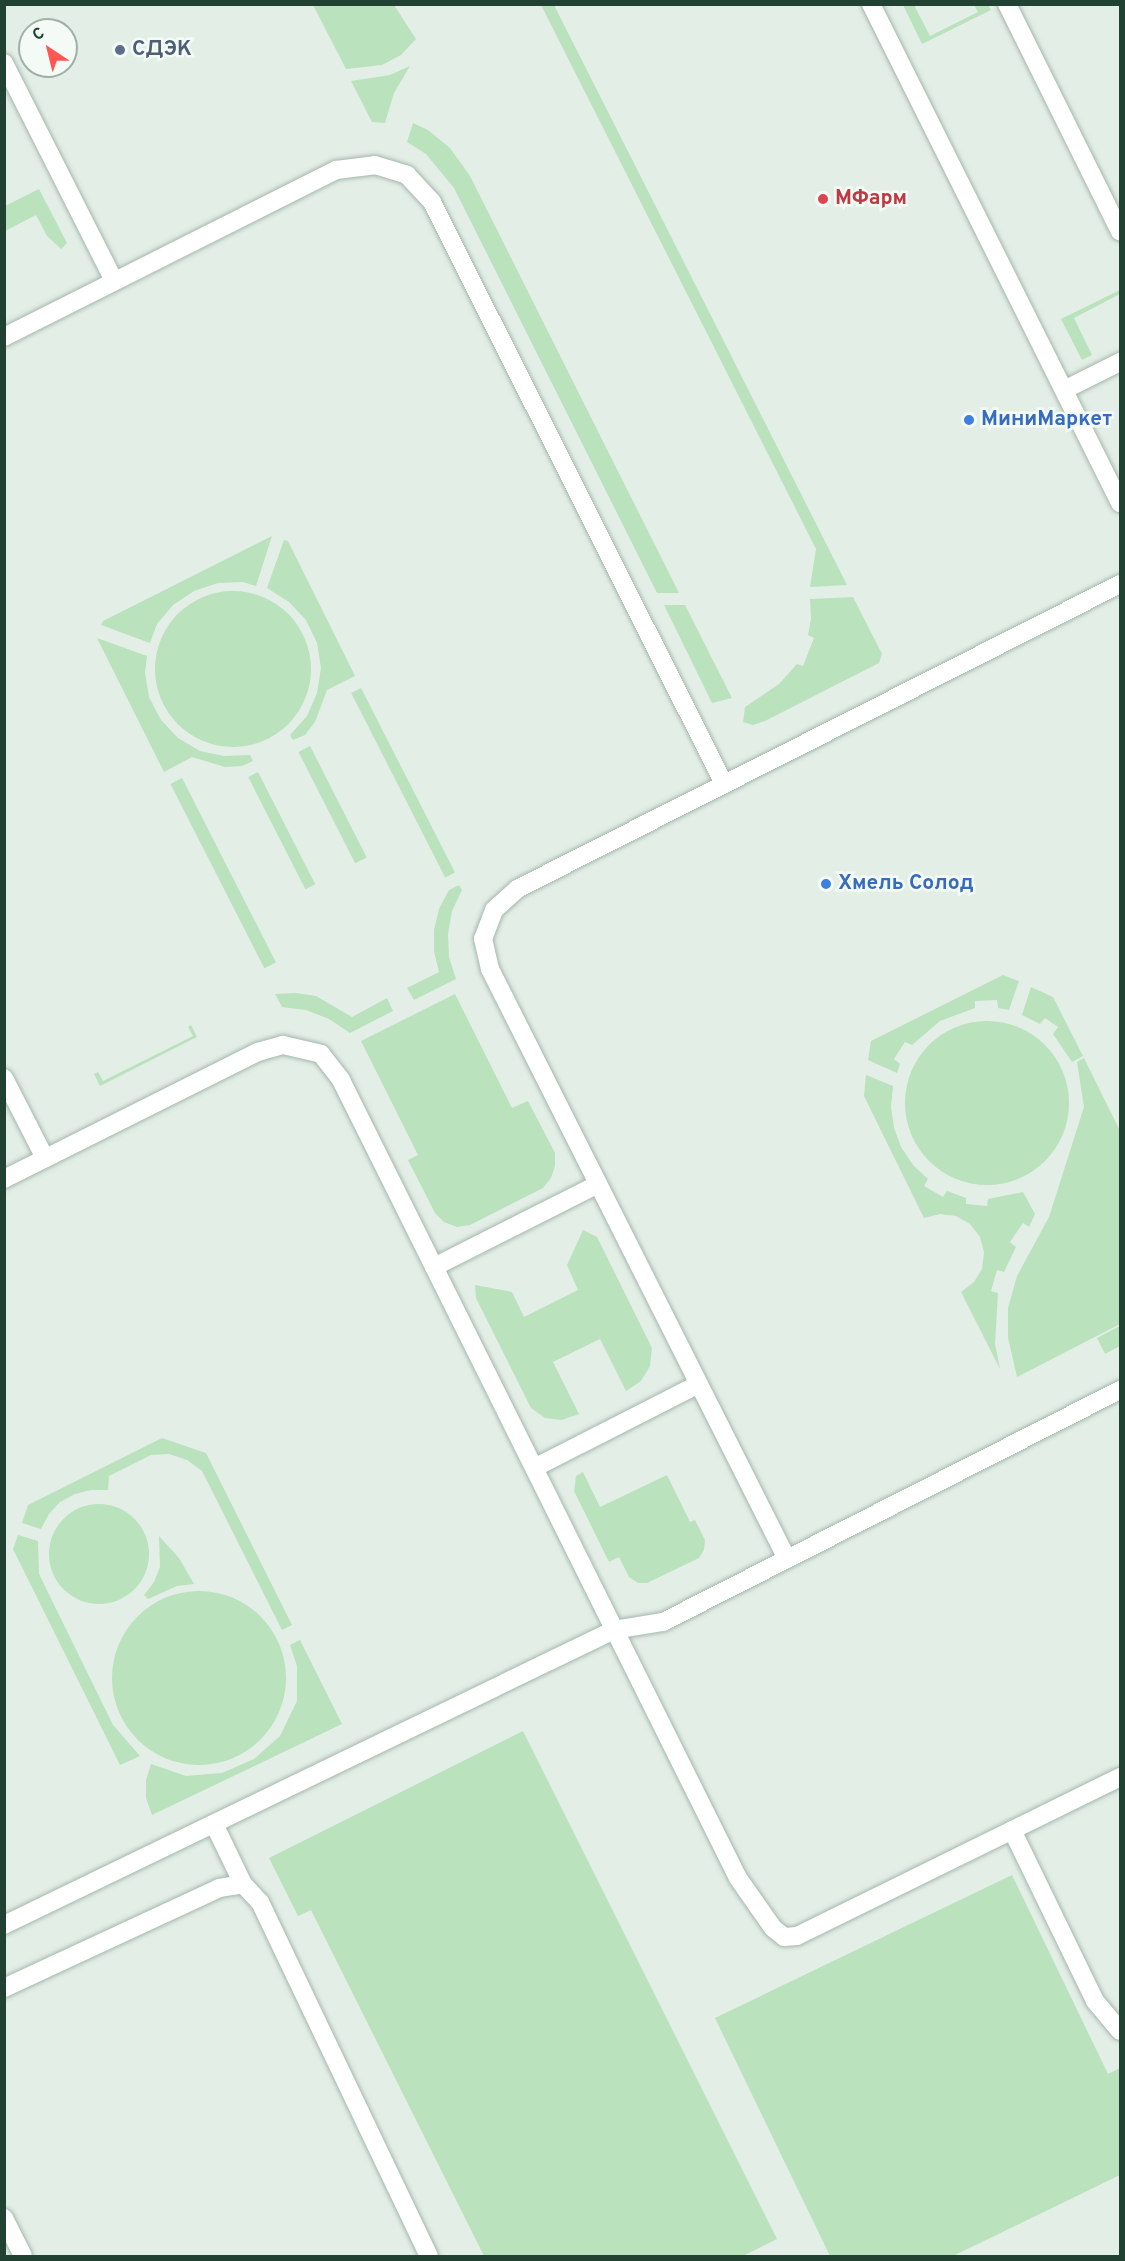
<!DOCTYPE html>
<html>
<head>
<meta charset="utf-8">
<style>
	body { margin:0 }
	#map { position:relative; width:1125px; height:2261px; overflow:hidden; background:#e3eee7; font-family:Overpass,sans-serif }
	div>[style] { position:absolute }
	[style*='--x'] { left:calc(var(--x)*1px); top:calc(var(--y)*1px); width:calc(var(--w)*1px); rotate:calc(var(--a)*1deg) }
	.green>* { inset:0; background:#bae2bd; transform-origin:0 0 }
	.round { border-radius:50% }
	.roads { filter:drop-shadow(0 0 2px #a5b7ad) drop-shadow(0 0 2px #a5b7ad) }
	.service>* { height:18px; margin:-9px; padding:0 9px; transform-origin:9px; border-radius:9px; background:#fff }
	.dots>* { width:16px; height:16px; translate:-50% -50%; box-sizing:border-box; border:3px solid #f4faf6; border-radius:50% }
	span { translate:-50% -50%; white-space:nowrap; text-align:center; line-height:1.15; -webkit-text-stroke:5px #f4faf6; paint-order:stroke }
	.service-label { font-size:21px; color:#4e5e75; font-weight:700 }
	.left { translate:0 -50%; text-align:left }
	.health-label { font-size:21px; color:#be3a42; font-weight:700 }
	.shop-label { font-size:21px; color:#366cbe; font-weight:700 }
	.frame { position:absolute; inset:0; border:6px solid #214232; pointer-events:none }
	.north { position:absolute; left:18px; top:18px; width:60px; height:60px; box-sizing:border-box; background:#f4faf6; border:2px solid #a0b0a8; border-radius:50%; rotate:325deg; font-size:16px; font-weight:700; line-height:24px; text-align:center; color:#214232 }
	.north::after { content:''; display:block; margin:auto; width:21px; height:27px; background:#ff5751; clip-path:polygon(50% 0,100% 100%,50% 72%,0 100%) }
</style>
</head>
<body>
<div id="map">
	<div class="green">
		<div style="clip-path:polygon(313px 5px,394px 5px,416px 39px,401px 55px,382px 65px,346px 69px)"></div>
		<div style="clip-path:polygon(541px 5px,554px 5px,847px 585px,810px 587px,816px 549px)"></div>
		<div style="clip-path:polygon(903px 5px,914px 5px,930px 36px,978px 12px,974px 5px,988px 5px,991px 10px,922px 44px)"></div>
		<div style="clip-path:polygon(410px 66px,394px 93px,385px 123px,372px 122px,351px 81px,390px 75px)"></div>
		<div style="clip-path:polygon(413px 123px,428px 130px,450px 148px,470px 176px,679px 593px,657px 593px,454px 188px,426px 154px,407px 142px)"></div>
		<div style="clip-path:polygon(39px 189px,67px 243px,61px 249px,47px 236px,36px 215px,5px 231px,5px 206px)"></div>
		<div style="clip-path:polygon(1120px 290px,1120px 294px,1074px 318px,1092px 355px,1082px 360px,1061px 319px)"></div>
		<div style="clip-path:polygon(272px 536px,256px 586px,243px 582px,218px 583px,194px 591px,173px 605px,157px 624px,150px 643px,101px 625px,103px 621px)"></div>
		<div style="clip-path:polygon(284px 540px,288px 541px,355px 676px,327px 690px,315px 722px,305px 735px,293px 740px,290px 735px,307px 716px,317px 693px,321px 668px,317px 643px,306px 620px,289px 602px,267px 588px)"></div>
		<div class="round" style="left:155px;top:591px;width:156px;height:156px"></div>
		<div style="clip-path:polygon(853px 597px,882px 654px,879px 663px,765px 721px,753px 725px,743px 722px,745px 707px,779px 684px,797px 664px,803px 666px,814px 638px,808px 635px,811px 619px,810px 599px)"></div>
		<div style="clip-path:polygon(664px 605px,685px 605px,732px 698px,712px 703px)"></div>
		<div style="clip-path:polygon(97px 638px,147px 656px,145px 673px,149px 697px,161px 720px,178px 738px,200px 751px,224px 756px,250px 755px,253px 761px,242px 766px,225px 767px,192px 757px,164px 772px)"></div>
		<div style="left:361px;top:688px;width:207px;height:11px;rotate:63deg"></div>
		<div style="left:310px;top:746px;width:125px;height:13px;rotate:63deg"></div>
		<div style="left:258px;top:772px;width:126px;height:11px;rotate:63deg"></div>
		<div style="left:182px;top:778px;width:207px;height:13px;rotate:63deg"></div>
		<div style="clip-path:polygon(459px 885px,462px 890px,452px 911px,448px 934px,449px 957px,456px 979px,414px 1000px,407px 988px,439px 972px,434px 951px,434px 930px,439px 909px,449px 890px)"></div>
		<div style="clip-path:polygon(1003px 975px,1019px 981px,1009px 1010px,998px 1008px,997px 1000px,975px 1001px,975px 1008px,940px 1021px,912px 1045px,905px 1042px,894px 1059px,900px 1064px,897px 1073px,868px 1060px,871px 1041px)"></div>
		<div style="clip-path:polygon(1031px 987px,1053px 997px,1083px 1056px,1072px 1062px,1053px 1034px,1058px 1027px,1045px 1018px,1040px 1024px,1022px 1015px)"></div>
		<div style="clip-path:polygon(296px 993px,316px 996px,352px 1017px,387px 998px,393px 1011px,350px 1033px,329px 1019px,306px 1010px,282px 1007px,275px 994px)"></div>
		<div style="clip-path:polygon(455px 994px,512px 1108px,528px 1101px,555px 1153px,555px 1166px,551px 1178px,543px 1188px,470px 1225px,457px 1227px,444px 1222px,435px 1213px,408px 1160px,418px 1155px,361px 1041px)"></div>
		<div class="round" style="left:905px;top:1021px;width:164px;height:164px"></div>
		<div style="clip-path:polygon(191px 1025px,197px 1037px,100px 1086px,94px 1074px,98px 1072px,103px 1081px,193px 1036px,188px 1027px)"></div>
		<div style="clip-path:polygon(1084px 1058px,1120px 1131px,1120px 1324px,1017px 1377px,1008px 1338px,1008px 1308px,1017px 1276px,1049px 1217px,1084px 1107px,1077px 1062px)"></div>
		<div style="clip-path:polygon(866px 1075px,893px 1086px,891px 1107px,894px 1128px,901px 1147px,913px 1165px,928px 1179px,924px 1186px,943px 1197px,947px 1191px,966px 1198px,966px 1204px,987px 1206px,988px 1199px,1023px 1192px,1035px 1214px,1029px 1227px,1023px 1223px,1010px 1242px,1016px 1247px,1004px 1272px,997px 1270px,991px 1291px,998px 1293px,995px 1344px,1000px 1369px,961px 1292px,974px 1282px,982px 1269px,984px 1252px,980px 1237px,970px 1224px,956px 1216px,940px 1214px,924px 1218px,864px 1096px)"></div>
		<div style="clip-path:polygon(583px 1230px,597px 1237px,652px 1348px,650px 1366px,641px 1381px,626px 1391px,600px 1339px,553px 1362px,579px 1414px,562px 1420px,545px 1418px,531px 1408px,476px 1298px,475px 1285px,512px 1292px,524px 1317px,578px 1290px,567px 1265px)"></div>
		<div style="clip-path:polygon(1120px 1326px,1120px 1346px,1105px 1354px,1097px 1338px)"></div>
		<div style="clip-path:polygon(162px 1438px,206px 1453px,292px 1625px,282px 1630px,202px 1471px,187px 1460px,169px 1454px,151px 1455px,109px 1476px,108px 1490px,91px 1490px,75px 1494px,60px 1502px,49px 1514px,41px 1529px,22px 1523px,28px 1505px)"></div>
		<div style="clip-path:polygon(583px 1472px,600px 1507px,667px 1475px,690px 1522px,695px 1520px,705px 1540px,704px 1550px,699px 1558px,647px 1583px,638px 1583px,629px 1577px,619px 1557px,609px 1562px,574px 1491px,576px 1476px)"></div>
		<div class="round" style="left:49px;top:1504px;width:100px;height:100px"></div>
		<div style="clip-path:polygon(18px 1535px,38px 1541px,39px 1574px,113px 1725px,140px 1756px,120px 1765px,13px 1549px)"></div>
		<div style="clip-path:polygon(159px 1536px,179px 1558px,194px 1584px,177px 1586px,148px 1599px,144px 1595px,154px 1582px,160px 1567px)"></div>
		<div class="round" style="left:112px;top:1591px;width:174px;height:174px"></div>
		<div style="clip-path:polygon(300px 1640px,342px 1724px,152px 1815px,146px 1798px,146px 1780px,151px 1764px,186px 1776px,222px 1773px,254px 1759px,280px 1736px,297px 1701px,297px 1666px,290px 1645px)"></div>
		<div style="clip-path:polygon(523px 1731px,777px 2239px,743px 2256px,484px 2256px,311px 1910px,298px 1916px,269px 1858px)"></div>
		<div style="clip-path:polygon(1012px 1875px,1108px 2074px,1120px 2068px,1120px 2175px,953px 2256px,830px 2256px,715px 2018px)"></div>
	</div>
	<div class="roads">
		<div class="service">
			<div style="--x:871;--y:4;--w:558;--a:63.48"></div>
			<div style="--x:1007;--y:4;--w:254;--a:63.6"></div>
			<div style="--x:4;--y:63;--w:244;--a:63.2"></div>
			<div style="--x:4;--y:337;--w:372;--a:-26.7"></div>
			<div style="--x:336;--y:170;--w:39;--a:-7"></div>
			<div style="--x:375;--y:165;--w:34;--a:17"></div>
			<div style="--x:407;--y:175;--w:37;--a:47"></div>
			<div style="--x:432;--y:202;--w:651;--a:63.36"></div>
			<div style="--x:1064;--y:390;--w:63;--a:-26.6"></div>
			<div style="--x:4;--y:1078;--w:90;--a:62.9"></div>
			<div style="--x:4;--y:1179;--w:284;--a:-26.6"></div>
			<div style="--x:258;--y:1052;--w:26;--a:-16"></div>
			<div style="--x:283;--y:1045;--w:39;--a:13"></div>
			<div style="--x:321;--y:1054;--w:33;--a:52"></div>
			<div style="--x:341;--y:1080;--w:891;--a:63.55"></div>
			<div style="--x:738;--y:1878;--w:61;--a:55"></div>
			<div style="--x:773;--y:1928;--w:14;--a:39"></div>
			<div style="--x:784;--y:1937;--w:13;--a:-4"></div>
			<div style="--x:797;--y:1936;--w:360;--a:-26.2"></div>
			<div style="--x:434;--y:1267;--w:184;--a:-26.8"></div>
			<div style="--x:534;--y:1468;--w:185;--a:-27"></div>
			<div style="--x:787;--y:1559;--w:661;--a:-116.72"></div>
			<div style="--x:490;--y:969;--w:31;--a:-103"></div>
			<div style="--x:483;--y:939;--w:31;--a:-69"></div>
			<div style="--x:494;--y:910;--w:31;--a:-42"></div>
			<div style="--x:517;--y:889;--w:676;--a:-26.83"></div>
			<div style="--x:214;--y:1824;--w:67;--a:64.2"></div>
			<div style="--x:1012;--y:1830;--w:190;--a:64.1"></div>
			<div style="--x:1095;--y:2001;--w:39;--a:50"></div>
			<div style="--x:4;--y:1925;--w:678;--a:-25.81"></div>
			<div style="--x:614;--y:1630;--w:50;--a:-9.3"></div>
			<div style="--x:663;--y:1622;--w:513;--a:-26.92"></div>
			<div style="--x:4;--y:1988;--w:237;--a:-24.9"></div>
			<div style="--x:219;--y:1888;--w:24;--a:-9"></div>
			<div style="--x:243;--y:1884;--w:25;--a:47"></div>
			<div style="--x:260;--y:1902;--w:392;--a:64.5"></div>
			<div style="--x:4;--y:2218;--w:42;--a:63.4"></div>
		</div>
	</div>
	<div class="dots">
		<div style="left:120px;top:50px;background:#5c6f8a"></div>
		<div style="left:823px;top:199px;background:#e0444e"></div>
		<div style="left:969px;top:420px;background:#3f7fe0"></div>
		<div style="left:826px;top:884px;background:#3f7fe0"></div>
	</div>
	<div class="service-label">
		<span class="left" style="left:132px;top:50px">СДЭК</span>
	</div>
	<div class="health-label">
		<span class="left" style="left:835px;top:199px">МФарм</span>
	</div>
	<div class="shop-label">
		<span class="left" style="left:981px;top:420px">МиниМаркет</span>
		<span class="left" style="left:838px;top:884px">Хмель Солод</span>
	</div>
	<div class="frame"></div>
	<div class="north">С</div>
</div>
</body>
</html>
